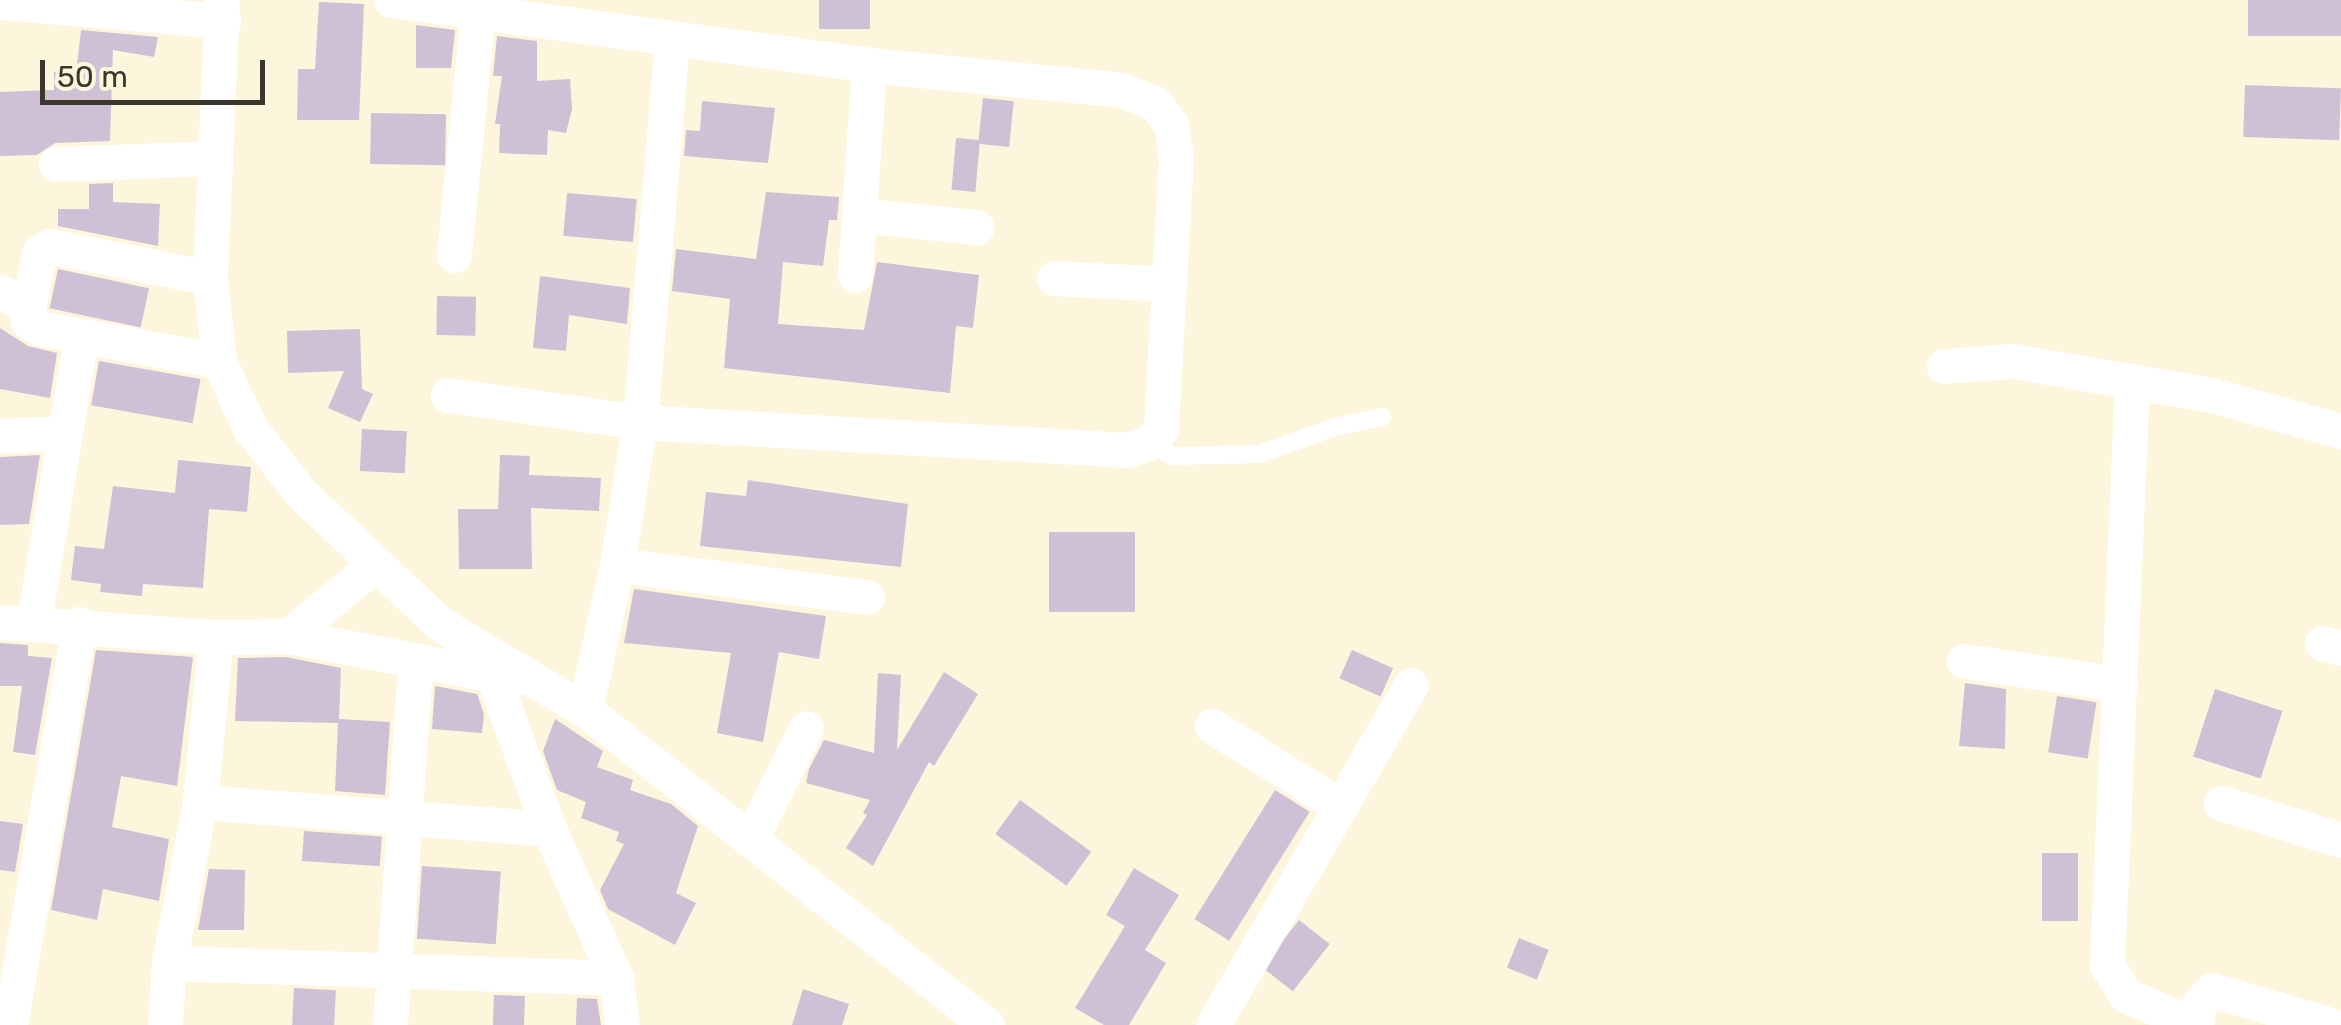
<!DOCTYPE html>
<html>
<head>
<meta charset="utf-8">
<style>
	body { margin:0 }
	#map { position:relative; width:2341px; height:1025px; overflow:hidden; background:#fdf6dc; font-family:Rubik,sans-serif }
	div>[style] { position:absolute }
	[style*='--x'] { left:calc(var(--x)*1px); top:calc(var(--y)*1px); width:calc(var(--w)*1px); rotate:calc(var(--a)*1deg) }
	.building>* { inset:0; background:#cfc0d6; transform-origin:0 0 }
	.service>* { height:18px; margin:-9px; padding:0 9px; transform-origin:9px; border-radius:9px; background:#fff }
	.minor>* { height:35px; margin:-17.5px; padding:0 17.5px; transform-origin:17.5px; border-radius:17.5px; background:#fff }
	span { translate:-50% -50%; white-space:nowrap; text-align:center; line-height:1.15; -webkit-text-stroke:8px #fdf6dc; paint-order:stroke }
	.scale { position:absolute; left:40px; top:60px; width:225px; height:45px; box-sizing:border-box; border:5px solid #3a372d; border-top:0; padding-left:12px; font-size:30px; line-height:35px; white-space:nowrap; color:#3a372d; -webkit-text-stroke:8px #fdf6dc; paint-order:stroke }
</style>
</head>
<body>
<div id="map">
	<div class="building">
		<div style="left:819px;top:0;width:51px;height:29px"></div>
		<div style="left:2248px;top:0;width:93px;height:36px"></div>
		<div style="clip-path:polygon(319px 2px,364px 4px,359px 120px,297px 120px,298px 69px,315px 69px)"></div>
		<div style="clip-path:polygon(416px 25px,455px 30px,451px 68px,416px 68px)"></div>
		<div style="clip-path:polygon(81px 30px,158px 37px,154px 57px,113px 50px,110px 141px,55px 143px,37px 155px,0 156px,0 92px,54px 90px,54px 72px,76px 73px)"></div>
		<div style="clip-path:polygon(497px 36px,537px 41px,537px 81px,570px 79px,572px 109px,566px 133px,548px 130px,547px 155px,499px 153px,500px 124px,495px 124px,502px 76px,493px 76px)"></div>
		<div style="left:2245px;top:85px;width:96px;height:52px;rotate:2deg"></div>
		<div style="left:983px;top:98px;width:31px;height:46px;rotate:6deg"></div>
		<div style="clip-path:polygon(702px 101px,775px 108px,768px 163px,684px 156px,686px 130px,700px 131px)"></div>
		<div style="left:371px;top:113px;width:75px;height:51px;rotate:1deg"></div>
		<div style="left:956px;top:138px;width:24px;height:52px;rotate:5deg"></div>
		<div style="clip-path:polygon(113px 183px,113px 202px,160px 204px,158px 246px,58px 226px,58px 209px,89px 209px,89px 184px)"></div>
		<div style="clip-path:polygon(766px 192px,839px 197px,837px 220px,829px 220px,823px 266px,783px 262px,778px 324px,864px 330px,877px 262px,979px 275px,973px 328px,956px 326px,950px 393px,724px 368px,730px 299px,672px 291px,676px 249px,756px 259px)"></div>
		<div style="left:567px;top:193px;width:70px;height:43px;rotate:5deg"></div>
		<div style="left:58px;top:269px;width:93px;height:40px;rotate:12deg"></div>
		<div style="clip-path:polygon(540px 276px,630px 288px,627px 324px,569px 315px,566px 351px,533px 348px)"></div>
		<div style="left:437px;top:296px;width:39px;height:39px;rotate:1deg"></div>
		<div style="clip-path:polygon(0 328px,28px 346px,57px 353px,50px 398px,0 389px)"></div>
		<div style="clip-path:polygon(360px 329px,362px 389px,373px 394px,360px 422px,328px 408px,344px 371px,288px 373px,287px 331px)"></div>
		<div style="left:99px;top:361px;width:103px;height:45px;rotate:10deg"></div>
		<div style="left:362px;top:429px;width:45px;height:42px;rotate:3deg"></div>
		<div style="clip-path:polygon(40px 455px,29px 524px,0 525px,0 457px)"></div>
		<div style="clip-path:polygon(500px 455px,530px 456px,529px 475px,601px 478px,599px 511px,531px 508px,532px 569px,459px 569px,458px 509px,498px 509px)"></div>
		<div style="clip-path:polygon(178px 460px,251px 467px,247px 512px,209px 509px,203px 588px,143px 584px,142px 596px,100px 592px,101px 584px,71px 580px,75px 546px,104px 549px,113px 486px,175px 493px)"></div>
		<div style="clip-path:polygon(748px 480px,908px 504px,901px 567px,700px 546px,706px 492px,746px 496px)"></div>
		<div style="left:1135px;top:532px;width:80px;height:86px;rotate:90deg"></div>
		<div style="clip-path:polygon(634px 589px,826px 616px,819px 659px,779px 652px,763px 742px,717px 733px,731px 653px,624px 643px)"></div>
		<div style="clip-path:polygon(0 643px,28px 645px,28px 656px,52px 658px,35px 755px,13px 752px,22px 686px,0 686px)"></div>
		<div style="clip-path:polygon(96px 650px,193px 657px,177px 786px,121px 776px,112px 827px,169px 839px,159px 901px,103px 889px,97px 920px,51px 910px)"></div>
		<div style="left:1352px;top:650px;width:45px;height:31px;rotate:24deg"></div>
		<div style="clip-path:polygon(286px 657px,341px 668px,339px 719px,390px 722px,385px 795px,335px 791px,338px 723px,235px 721px,238px 658px)"></div>
		<div style="clip-path:polygon(944px 672px,978px 694px,934px 766px,929px 762px,873px 866px,846px 848px,867px 815px,863px 813px,870px 800px,806px 783px,809px 769px,824px 740px,874px 753px,878px 673px,901px 675px,897px 750px)"></div>
		<div style="clip-path:polygon(1965px 683px,2006px 689px,2005px 749px,1959px 746px)"></div>
		<div style="clip-path:polygon(435px 686px,477px 694px,484px 714px,482px 733px,432px 729px)"></div>
		<div style="left:2215px;top:689px;width:71px;height:71px;rotate:18deg"></div>
		<div style="left:2057px;top:696px;width:40px;height:57px;rotate:9deg"></div>
		<div style="clip-path:polygon(555px 719px,603px 751px,597px 767px,633px 780px,630px 790px,671px 804px,698px 826px,676px 893px,696px 903px,675px 945px,608px 909px,600px 890px,624px 844px,616px 841px,619px 832px,581px 818px,586px 802px,557px 790px,543px 751px)"></div>
		<div style="left:1275px;top:790px;width:41px;height:152px;rotate:32deg"></div>
		<div style="left:1020px;top:800px;width:88px;height:42px;rotate:36deg"></div>
		<div style="clip-path:polygon(0 821px,23px 824px,15px 872px,0 870px)"></div>
		<div style="left:304px;top:831px;width:78px;height:30px;rotate:4deg"></div>
		<div style="left:2042px;top:853px;width:36px;height:68px"></div>
		<div style="left:422px;top:866px;width:79px;height:73px;rotate:4deg"></div>
		<div style="clip-path:polygon(1134px 868px,1179px 895px,1145px 950px,1166px 963px,1129px 1025px,1104px 1025px,1075px 1008px,1125px 926px,1106px 915px)"></div>
		<div style="clip-path:polygon(209px 869px,245px 870px,244px 930px,198px 930px)"></div>
		<div style="left:1299px;top:920px;width:39px;height:60px;rotate:38deg"></div>
		<div style="left:1519px;top:938px;width:32px;height:32px;rotate:22deg"></div>
		<div style="left:294px;top:988px;width:42px;height:37px;rotate:3deg"></div>
		<div style="clip-path:polygon(803px 989px,849px 1004px,842px 1025px,792px 1025px)"></div>
		<div style="left:494px;top:995px;width:31px;height:30px;rotate:2deg"></div>
		<div style="clip-path:polygon(577px 998px,597px 999px,601px 1025px,576px 1025px)"></div>
	</div>
	<div class="service">
		<div style="--x:1148;--y:443;--w:27;--a:28"></div>
		<div style="--x:1172;--y:456;--w:88;--a:-1.3"></div>
		<div style="--x:1260;--y:454;--w:80;--a:-19.8"></div>
		<div style="--x:1335;--y:427;--w:48;--a:-12"></div>
	</div>
	<div class="minor">
		<div style="--x:222;--y:0;--w:278;--a:92.5"></div>
		<div style="--x:210;--y:278;--w:83;--a:83.8"></div>
		<div style="--x:219;--y:361;--w:74;--a:65.2"></div>
		<div style="--x:250;--y:428;--w:83;--a:51.9"></div>
		<div style="--x:301;--y:493;--w:191;--a:43.3"></div>
		<div style="--x:440;--y:624;--w:169;--a:30.7"></div>
		<div style="--x:585;--y:710;--w:511;--a:38.08"></div>
		<div style="--x:391;--y:0;--w:482;--a:7.7"></div>
		<div style="--x:869;--y:65;--w:254;--a:5.6"></div>
		<div style="--x:1122;--y:90;--w:35;--a:22"></div>
		<div style="--x:1155;--y:103;--w:26;--a:53"></div>
		<div style="--x:1171;--y:124;--w:34;--a:82"></div>
		<div style="--x:1176;--y:158;--w:272;--a:93.2"></div>
		<div style="--x:1161;--y:430;--w:18;--a:135"></div>
		<div style="--x:1148;--y:443;--w:22;--a:162"></div>
		<div style="--x:1127;--y:450;--w:488;--a:-176.7"></div>
		<div style="--x:640;--y:422;--w:194;--a:-172"></div>
		<div style="--x:0;--y:2;--w:224;--a:4.9"></div>
		<div style="--x:56;--y:164;--w:159;--a:-2.2"></div>
		<div style="--x:859;--y:215;--w:118;--a:5.9"></div>
		<div style="--x:454;--y:255;--w:246;--a:-84.4"></div>
		<div style="--x:855;--y:275;--w:210;--a:-86.2"></div>
		<div style="--x:1054;--y:278;--w:114;--a:3"></div>
		<div style="--x:0;--y:292;--w:32;--a:24"></div>
		<div style="--x:29;--y:305;--w:16;--a:94"></div>
		<div style="--x:28;--y:321;--w:13;--a:32"></div>
		<div style="--x:39;--y:328;--w:183;--a:10.4"></div>
		<div style="--x:29;--y:305;--w:53;--a:-79.1"></div>
		<div style="--x:39;--y:253;--w:12;--a:-35"></div>
		<div style="--x:49;--y:246;--w:164;--a:11.2"></div>
		<div style="--x:1944;--y:366;--w:69;--a:-4.1"></div>
		<div style="--x:2013;--y:361;--w:202;--a:9.7"></div>
		<div style="--x:2212;--y:395;--w:134;--a:15.6"></div>
		<div style="--x:2132;--y:381;--w:585;--a:92.45"></div>
		<div style="--x:2107;--y:965;--w:36;--a:58"></div>
		<div style="--x:2126;--y:995;--w:74;--a:23.8"></div>
		<div style="--x:0;--y:436;--w:62;--a:-2.8"></div>
		<div style="--x:617;--y:565;--w:252;--a:7.3"></div>
		<div style="--x:34;--y:621;--w:287;--a:-80.6"></div>
		<div style="--x:0;--y:622;--w:217;--a:4"></div>
		<div style="--x:216;--y:637;--w:72;--a:-0.8"></div>
		<div style="--x:288;--y:636;--w:112;--a:-39.5"></div>
		<div style="--x:288;--y:636;--w:229;--a:10.8"></div>
		<div style="--x:2322;--y:643;--w:20;--a:15"></div>
		<div style="--x:1964;--y:661;--w:158;--a:8.4"></div>
		<div style="--x:492;--y:674;--w:165;--a:69.8"></div>
		<div style="--x:549;--y:829;--w:163;--a:65.8"></div>
		<div style="--x:616;--y:978;--w:47;--a:82.7"></div>
		<div style="--x:585;--y:710;--w:148;--a:-77.6"></div>
		<div style="--x:617;--y:565;--w:145;--a:-80.9"></div>
		<div style="--x:640;--y:422;--w:384;--a:-85.2"></div>
		<div style="--x:1212;--y:726;--w:151;--a:32"></div>
		<div style="--x:200;--y:802;--w:350;--a:4.4"></div>
		<div style="--x:2221;--y:803;--w:126;--a:17.1"></div>
		<div style="--x:750;--y:840;--w:125;--a:-63.4"></div>
		<div style="--x:169;--y:963;--w:447;--a:1.9"></div>
		<div style="--x:10;--y:1025;--w:407;--a:-80.2"></div>
		<div style="--x:165;--y:1025;--w:62;--a:-86.3"></div>
		<div style="--x:169;--y:963;--w:164;--a:-79.1"></div>
		<div style="--x:200;--y:802;--w:166;--a:-84.5"></div>
		<div style="--x:390;--y:1025;--w:363;--a:-86"></div>
		<div style="--x:1213;--y:1025;--w:393;--a:-59.8"></div>
		<div style="--x:2196;--y:1025;--w:23;--a:-80"></div>
		<div style="--x:2200;--y:1002;--w:17;--a:-45"></div>
		<div style="--x:2212;--y:990;--w:124;--a:16.4"></div>
	</div>
	<div class="scale">50 m</div>
</div>
</body>
</html>
